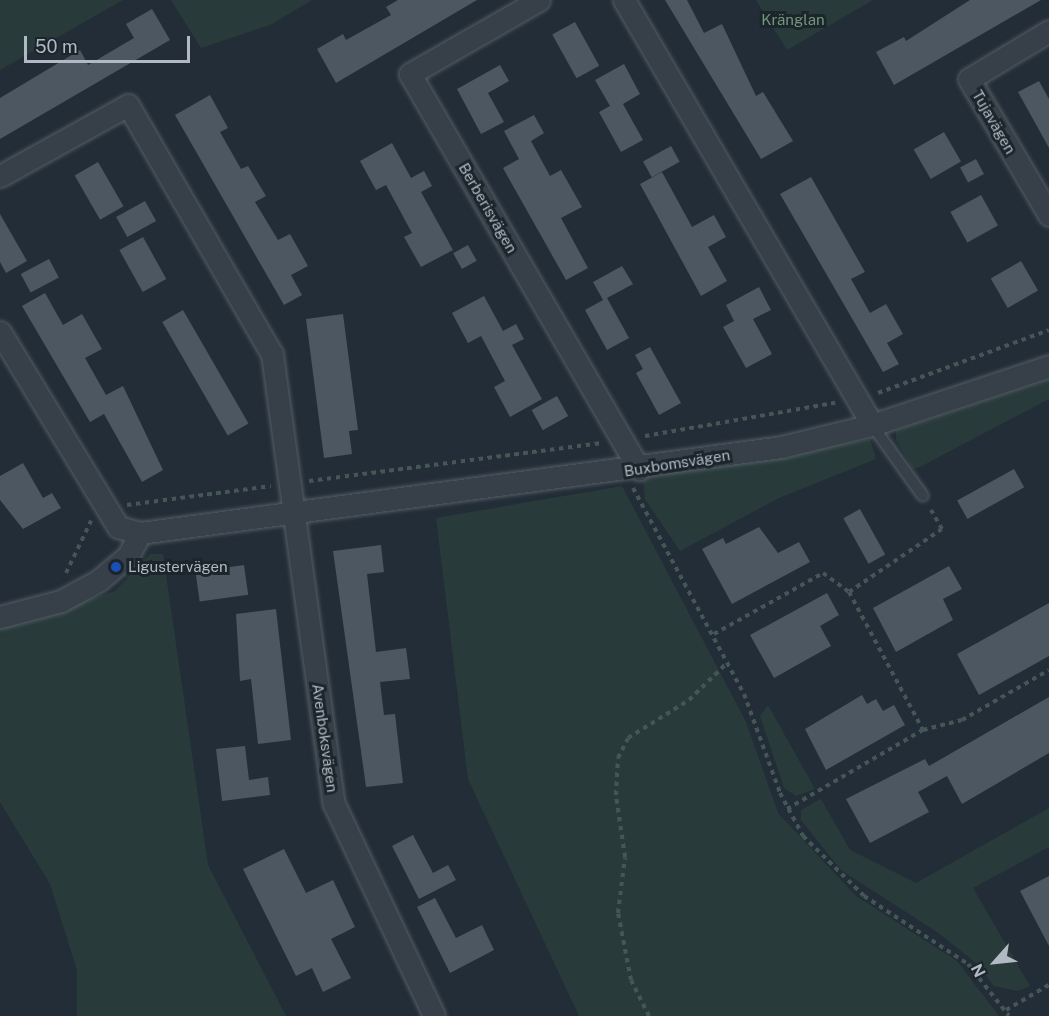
<!DOCTYPE html>
<html>
<head>
<meta charset="utf-8">
<style>
	body { margin:0 }
	#map { position:relative; width:1049px; height:1016px; overflow:hidden; background:#232d37; font-family:"Public Sans",sans-serif }
	div>[style] { position:absolute }
	[style*='--x'] { left:calc(var(--x)*1px); top:calc(var(--y)*1px); width:calc(var(--w)*1px); rotate:calc(var(--a)*1deg) }
	.green>* { inset:0; background:#283b3a }
	.building>* { inset:0; background:#4c5762; transform-origin:0 0 }
	.path>* { height:4px; margin-top:-2px; transform-origin:0; background:repeating-linear-gradient(90deg,#455657 0 4.5px,transparent 0 9px) }
	.roads { filter:drop-shadow(0 0 2px #545d65) drop-shadow(0 0 2px #545d65) }
	.service>* { height:10px; margin:-5px; padding:0 5px; transform-origin:5px; border-radius:5px; background:#373f48 }
	.minor>* { height:21px; margin:-10.5px; padding:0 10.5px; transform-origin:10.5px; border-radius:10.5px; background:#373f48 }
	.dots>* { width:16px; height:16px; translate:-50% -50%; box-sizing:border-box; border:3px solid #1c242c; border-radius:50% }
	span { translate:-50% -50%; white-space:nowrap; text-align:center; line-height:1.15; -webkit-text-stroke:6px #1c242c; paint-order:stroke }
	.park-label { font-size:15px; color:#729778 }
	.street-label { font-size:15px; color:#b1bac4 }
	.poi-label { font-size:15px; color:#b1bac4 }
	.left { translate:0 -50%; text-align:left }
	.north { position:absolute; left:965px; top:932px; width:60px; height:60px; -webkit-text-stroke:4px #1c242c; paint-order:stroke; rotate:243deg; font-size:16px; font-weight:700; line-height:24px; text-align:center; color:#b1bac4 }
	.north::after { content:''; display:block; margin:auto; width:21px; height:27px; background:#b1bac4; clip-path:polygon(50% 0,100% 100%,50% 72%,0 100%) }
	.scale { position:absolute; left:24px; top:36px; width:166px; height:27px; box-sizing:border-box; border:3px solid #b1bac4; border-top:0; padding-left:8px; font-size:18px; line-height:21px; white-space:nowrap; color:#b1bac4; -webkit-text-stroke:4px #1c242c; paint-order:stroke }
</style>
</head>
<body>
<div id="map">
	<div class="green">
		<div style="clip-path:polygon(0 0,123px 0,0 70px)"></div>
		<div style="clip-path:polygon(171px 0,312px 0,270px 25px,201px 48px)"></div>
		<div style="clip-path:polygon(756px 0,873px 0,787px 50px)"></div>
		<div style="clip-path:polygon(1049px 379px,1049px 399px,920px 467px,913px 469px,896px 440px,896px 430px)"></div>
		<div style="clip-path:polygon(870px 439px,876px 459px,779px 498px,680px 551px,645px 499px,643px 478px)"></div>
		<div style="clip-path:polygon(622px 486px,746px 722px,778px 813px,856px 896px,957px 961px,999px 1016px,579px 1016px,468px 779px,436px 518px)"></div>
		<div style="clip-path:polygon(150px 554px,163px 554px,208px 865px,286px 1016px,77px 1016px,77px 970px,50px 884px,0 802px,0 629px,115px 591px)"></div>
		<div style="clip-path:polygon(768px 705px,815px 789px,796px 796px,784px 788px,760px 716px)"></div>
		<div style="clip-path:polygon(821px 799px,850px 850px,916px 883px,1049px 808px,1049px 847px,973px 888px,1030px 986px,1018px 991px,994px 986px,975px 962px,937px 932px,841px 870px,801px 820px,801px 810px)"></div>
	</div>
	<div class="building">
		<div style="clip-path:polygon(398px 0,477px 0,336px 83px,317px 49px,343px 34px,346px 40px,391px 15px,386px 7px)"></div>
		<div style="clip-path:polygon(665px 0,687px 0,704px 33px,722px 24px,756px 96px,763px 92px,793px 141px,761px 159px)"></div>
		<div style="clip-path:polygon(970px 0,1041px 0,894px 85px,876px 52px,904px 37px,906px 41px)"></div>
		<div style="clip-path:polygon(152px 9px,170px 40px,0 139px,0 98px,80px 50px,88px 65px,134px 38px,126px 24px)"></div>
		<div style="left:575px;top:22px;width:50px;height:26px;rotate:61deg"></div>
		<div style="clip-path:polygon(624px 64px,640px 94px,623px 104px,643px 140px,621px 152px,599px 112px,610px 106px,595px 80px)"></div>
		<div style="clip-path:polygon(500px 65px,509px 81px,488px 93px,504px 122px,481px 134px,457px 89px)"></div>
		<div style="clip-path:polygon(1039px 81px,1049px 99px,1049px 148px,1018px 92px)"></div>
		<div style="clip-path:polygon(210px 95px,228px 128px,220px 132px,241px 169px,248px 166px,266px 196px,255px 202px,278px 240px,290px 234px,308px 266px,291px 275px,302px 295px,284px 305px,175px 115px)"></div>
		<div style="clip-path:polygon(534px 115px,544px 133px,531px 141px,550px 176px,561px 170px,582px 207px,561px 218px,588px 268px,566px 280px,503px 168px,519px 159px,504px 131px)"></div>
		<div style="left:944px;top:132px;width:34px;height:35px;rotate:60deg"></div>
		<div style="clip-path:polygon(392px 143px,411px 178px,424px 171px,432px 186px,421px 192px,453px 250px,421px 267px,404px 237px,412px 233px,386px 185px,376px 190px,360px 161px)"></div>
		<div style="left:671px;top:146px;width:18px;height:32px;rotate:61deg"></div>
		<div style="left:976px;top:159px;width:17px;height:18px;rotate:62deg"></div>
		<div style="left:98px;top:162px;width:51px;height:27px;rotate:60deg"></div>
		<div style="clip-path:polygon(662px 172px,692px 227px,714px 215px,726px 237px,708px 247px,727px 281px,701px 296px,640px 184px)"></div>
		<div style="clip-path:polygon(811px 177px,865px 272px,851px 279px,870px 313px,886px 304px,903px 334px,887px 343px,899px 364px,883px 372px,780px 194px)"></div>
		<div style="left:981px;top:195px;width:35px;height:35px;rotate:61deg"></div>
		<div style="left:145px;top:201px;width:23px;height:33px;rotate:61deg"></div>
		<div style="clip-path:polygon(0 214px,27px 261px,6px 273px,0 262px)"></div>
		<div style="left:143px;top:237px;width:48px;height:27px;rotate:61deg"></div>
		<div style="left:468px;top:245px;width:18px;height:17px;rotate:61deg"></div>
		<div style="left:49px;top:259px;width:21px;height:32px;rotate:62deg"></div>
		<div style="left:1021px;top:261px;width:34px;height:35px;rotate:60deg"></div>
		<div style="clip-path:polygon(622px 266px,633px 284px,607px 298px,629px 338px,607px 350px,585px 310px,603px 300px,593px 282px)"></div>
		<div style="clip-path:polygon(759px 287px,771px 310px,753px 319px,772px 354px,746px 368px,723px 327px,734px 321px,726px 305px)"></div>
		<div style="clip-path:polygon(45px 293px,63px 325px,82px 314px,102px 349px,85px 358px,106px 395px,123px 386px,163px 470px,142px 482px,104px 414px,90px 422px,22px 306px)"></div>
		<div style="clip-path:polygon(484px 296px,503px 331px,516px 324px,524px 339px,512px 345px,542px 399px,510px 417px,494px 387px,505px 381px,481px 336px,468px 343px,452px 313px)"></div>
		<div style="left:183px;top:310px;width:131px;height:24px;rotate:60deg"></div>
		<div style="clip-path:polygon(343px 314px,358px 430px,349px 431px,352px 454px,324px 458px,306px 319px)"></div>
		<div style="clip-path:polygon(650px 347px,681px 403px,659px 415px,636px 373px,643px 369px,635px 355px)"></div>
		<div style="left:557px;top:396px;width:23px;height:29px;rotate:61deg"></div>
		<div style="clip-path:polygon(23px 463px,43px 498px,52px 493px,61px 508px,23px 529px,0 500px,0 476px)"></div>
		<div style="left:1014px;top:469px;width:21px;height:65px;rotate:61deg"></div>
		<div style="left:860px;top:509px;width:52px;height:19px;rotate:61deg"></div>
		<div style="clip-path:polygon(759px 527px,778px 553px,799px 542px,810px 562px,732px 604px,702px 549px,723px 538px,726px 544px)"></div>
		<div style="clip-path:polygon(381px 545px,384px 572px,367px 574px,376px 652px,406px 648px,410px 679px,380px 682px,384px 715px,395px 714px,403px 783px,366px 787px,333px 551px)"></div>
		<div style="left:244px;top:565px;width:30px;height:49px;rotate:82deg"></div>
		<div style="clip-path:polygon(949px 566px,962px 589px,943px 599px,953px 620px,896px 652px,873px 608px)"></div>
		<div style="clip-path:polygon(827px 593px,839px 615px,820px 626px,831px 646px,774px 678px,750px 635px)"></div>
		<div style="clip-path:polygon(1049px 603px,1049px 656px,979px 695px,957px 654px)"></div>
		<div style="clip-path:polygon(276px 609px,291px 740px,258px 744px,251px 679px,240px 681px,236px 614px)"></div>
		<div style="clip-path:polygon(862px 695px,867px 704px,876px 699px,883px 711px,894px 705px,905px 725px,826px 770px,805px 729px)"></div>
		<div style="clip-path:polygon(1049px 697px,1049px 753px,962px 804px,947px 776px,918px 792px,929px 812px,870px 843px,846px 799px,925px 759px,929px 766px)"></div>
		<div style="clip-path:polygon(245px 746px,249px 780px,268px 777px,270px 795px,222px 801px,216px 749px)"></div>
		<div style="clip-path:polygon(413px 835px,433px 873px,448px 865px,456px 880px,419px 899px,392px 846px)"></div>
		<div style="clip-path:polygon(284px 849px,306px 893px,333px 880px,355px 927px,331px 939px,351px 978px,323px 992px,312px 968px,296px 976px,243px 869px)"></div>
		<div style="clip-path:polygon(1049px 876px,1049px 946px,1020px 891px)"></div>
		<div style="clip-path:polygon(435px 898px,456px 938px,482px 925px,494px 950px,450px 973px,417px 907px)"></div>
	</div>
	<div class="path">
		<div style="--x:878;--y:393;--w:182;--a:-20.2"></div>
		<div style="--x:645;--y:436;--w:193;--a:-9.9"></div>
		<div style="--x:309;--y:481;--w:295;--a:-7.4"></div>
		<div style="--x:633;--y:488;--w:234;--a:61.7"></div>
		<div style="--x:744;--y:694;--w:105;--a:70"></div>
		<div style="--x:780;--y:793;--w:49;--a:61.9"></div>
		<div style="--x:803;--y:836;--w:86;--a:44.5"></div>
		<div style="--x:864;--y:896;--w:124;--a:33.2"></div>
		<div style="--x:968;--y:964;--w:66;--a:51.7"></div>
		<div style="--x:127;--y:505;--w:145;--a:-7.5"></div>
		<div style="--x:66;--y:573;--w:58;--a:-64.3"></div>
		<div style="--x:849;--y:592;--w:112;--a:-34.1"></div>
		<div style="--x:942;--y:529;--w:22;--a:-120"></div>
		<div style="--x:714;--y:634;--w:125;--a:-29.2"></div>
		<div style="--x:823;--y:573;--w:32;--a:36"></div>
		<div style="--x:849;--y:592;--w:157;--a:61.8"></div>
		<div style="--x:787;--y:809;--w:157;--a:-30.2"></div>
		<div style="--x:923;--y:730;--w:40;--a:-14.4"></div>
		<div style="--x:962;--y:720;--w:100;--a:-29.9"></div>
		<div style="--x:1006;--y:1010;--w:50;--a:-30.2"></div>
		<div style="--x:649;--y:1016;--w:40;--a:-116.6"></div>
		<div style="--x:631;--y:980;--w:68;--a:-101"></div>
		<div style="--x:618;--y:913;--w:56;--a:-82.9"></div>
		<div style="--x:625;--y:857;--w:63;--a:-98.3"></div>
		<div style="--x:616;--y:795;--w:37;--a:-87"></div>
		<div style="--x:618;--y:758;--w:22;--a:-63"></div>
		<div style="--x:628;--y:738;--w:72;--a:-31.9"></div>
		<div style="--x:689;--y:700;--w:53;--a:-44.2"></div>
	</div>
	<div class="roads">
		<div class="service">
			<div style="--x:872;--y:425;--w:87;--a:54.3"></div>
		</div>
		<div class="minor">
			<div style="--x:539;--y:0;--w:149;--a:150.2"></div>
			<div style="--x:410;--y:74;--w:457;--a:59.9"></div>
			<div style="--x:624;--y:0;--w:492;--a:59.7"></div>
			<div style="--x:1049;--y:31;--w:93;--a:149"></div>
			<div style="--x:969;--y:79;--w:158;--a:59.5"></div>
			<div style="--x:0;--y:176;--w:146;--a:-29"></div>
			<div style="--x:128;--y:105;--w:288;--a:60"></div>
			<div style="--x:272;--y:354;--w:454;--a:82.2"></div>
			<div style="--x:334;--y:804;--w:234;--a:64.7"></div>
			<div style="--x:0;--y:332;--w:228;--a:58.8"></div>
			<div style="--x:118;--y:527;--w:23;--a:15"></div>
			<div style="--x:140;--y:533;--w:647;--a:-7.64"></div>
			<div style="--x:781;--y:447;--w:94;--a:-13.6"></div>
			<div style="--x:872;--y:425;--w:187;--a:-18.4"></div>
			<div style="--x:0;--y:617;--w:63;--a:-14.7"></div>
			<div style="--x:61;--y:601;--w:42;--a:-28.4"></div>
			<div style="--x:98;--y:581;--w:39;--a:-40"></div>
			<div style="--x:128;--y:556;--w:26;--a:-62"></div>
		</div>
	</div>
	<div class="dots">
		<div style="left:116px;top:567px;background:#1a4fb4"></div>
	</div>
	<div class="park-label">
		<span style="left:793px;top:20px">Kränglan</span>
	</div>
	<div class="street-label">
		<span style="left:994px;top:122px;rotate:60deg">Tujavägen</span>
		<span style="left:488px;top:208px;rotate:60deg">Berberisvägen</span>
		<span style="left:677px;top:463px;rotate:-9deg">Buxbomsvägen</span>
		<span style="left:325px;top:738px;rotate:82deg">Avenboksvägen</span>
	</div>
	<div class="poi-label">
		<span class="left" style="left:128px;top:567px">Ligustervägen</span>
	</div>
	<div class="north">N</div>
	<div class="scale">50 m</div>
</div>
</body>
</html>
